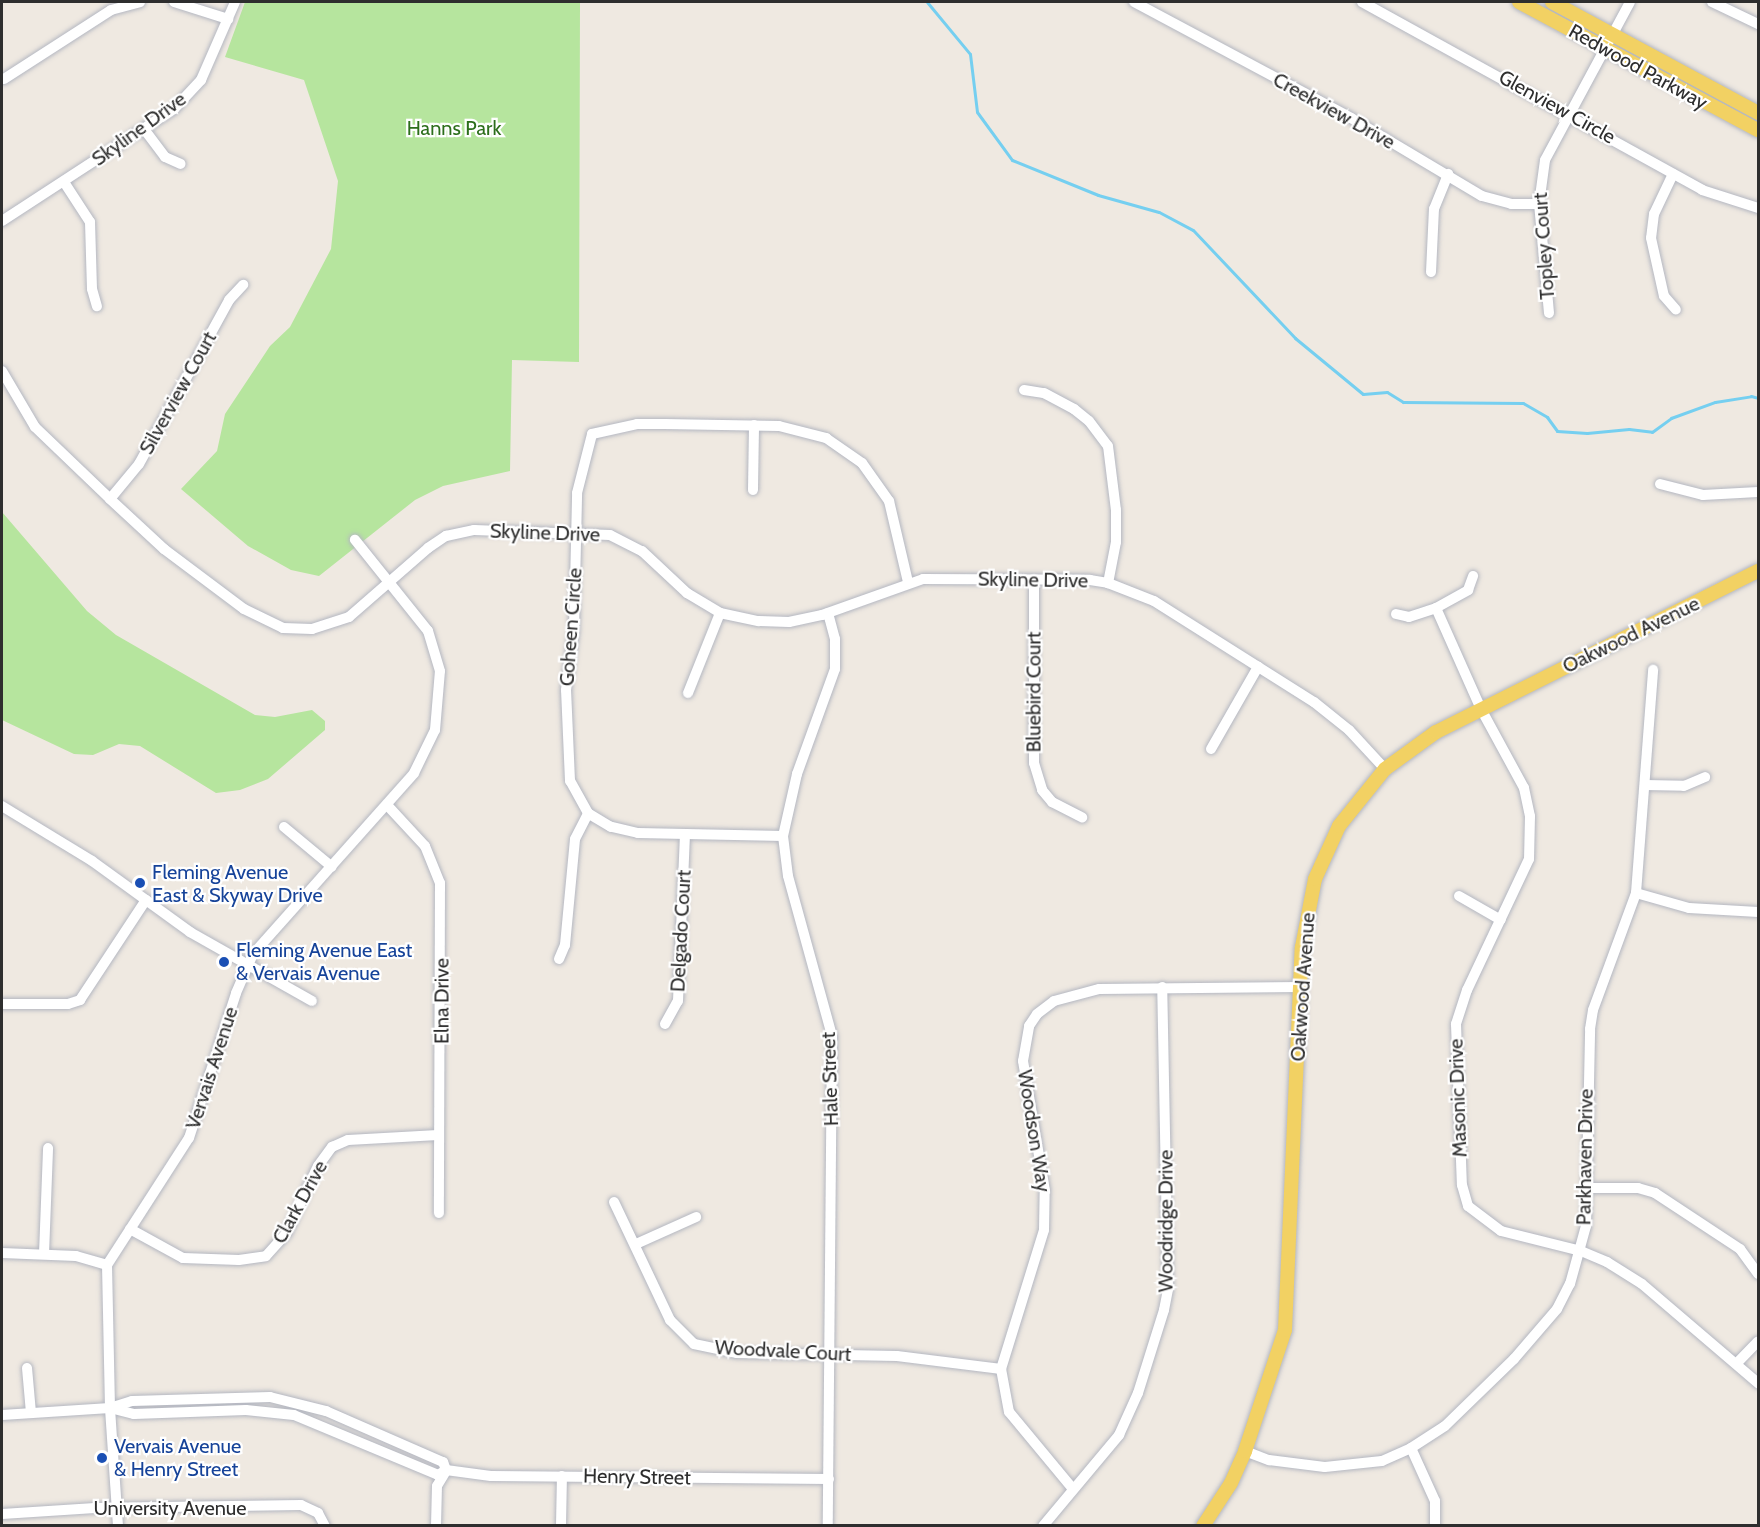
<!DOCTYPE html>
<html>
<head>
<meta charset="utf-8">
<style>
	body { margin:0 }
	#map { position:relative; width:1760px; height:1527px; overflow:hidden; background:#efe9e1; font-family:Cabin,sans-serif }
	div>[style] { position:absolute }
	[style*='--x'] { left:calc(var(--x)*1px); top:calc(var(--y)*1px); width:calc(var(--w)*1px); rotate:calc(var(--a)*1deg) }
	.green>* { inset:0; background:#b6e59e }
	.stream>* { height:3px; margin:-1.5px; padding:0 1.5px; transform-origin:1.5px; border-radius:1.5px; background:#75cff0 }
	.roads { filter:drop-shadow(0 0 2px #b4b7c1) drop-shadow(0 0 2px #b4b7c1) }
	.minor>* { height:10px; margin:-5px; padding:0 5px; transform-origin:5px; border-radius:5px; background:#fff }
	.major>* { height:14px; margin:-7px; padding:0 7px; transform-origin:7px; border-radius:7px; background:#f2d163 }
	.dots>* { width:16px; height:16px; translate:-50% -50%; box-sizing:border-box; border:3px solid #fff; border-radius:50% }
	span { translate:-50% -50%; white-space:nowrap; text-align:center; line-height:1.15; -webkit-text-stroke:4.5px #fff; paint-order:stroke }
	.street-label { font-size:20px; color:#2e2e2e }
	.park-label { font-size:20px; color:#2c6e1b }
	.transit-label { font-size:20px; color:#164399 }
	.left { translate:0 -50%; text-align:left }
	.frame { position:absolute; inset:0; border:3px solid #2e2e2e; pointer-events:none }
</style>
</head>
<body>
<div id="map">
	<div class="green">
		<div style="clip-path:polygon(245px 2px,580px 2px,579px 362px,512px 360px,510px 471px,443px 486px,415px 500px,319px 576px,291px 570px,248px 546px,181px 489px,217px 451px,225px 414px,270px 346px,290px 327px,331px 249px,338px 181px,304px 80px,225px 57px)"></div>
		<div style="clip-path:polygon(2px 512px,87px 611px,116px 635px,255px 715px,275px 717px,312px 710px,325px 721px,325px 730px,268px 779px,240px 790px,216px 793px,140px 746px,119px 744px,93px 755px,74px 754px,2px 720px)"></div>
	</div>
	<div class="stream">
		<div style="--x:927;--y:2;--w:67;--a:50.4"></div>
		<div style="--x:970;--y:54;--w:58;--a:83.1"></div>
		<div style="--x:977;--y:112;--w:59;--a:53.9"></div>
		<div style="--x:1012;--y:160;--w:93;--a:22.1"></div>
		<div style="--x:1098;--y:195;--w:63;--a:15.6"></div>
		<div style="--x:1159;--y:212;--w:38;--a:28"></div>
		<div style="--x:1193;--y:230;--w:149;--a:46.6"></div>
		<div style="--x:1295;--y:338;--w:88;--a:39.5"></div>
		<div style="--x:1363;--y:394;--w:24;--a:-5"></div>
		<div style="--x:1387;--y:392;--w:19;--a:32"></div>
		<div style="--x:1403;--y:402;--w:120;--a:0.5"></div>
		<div style="--x:1523;--y:403;--w:28;--a:30"></div>
		<div style="--x:1547;--y:417;--w:17;--a:54"></div>
		<div style="--x:1557;--y:431;--w:30;--a:4"></div>
		<div style="--x:1587;--y:433;--w:42;--a:-5.4"></div>
		<div style="--x:1629;--y:429;--w:23;--a:7"></div>
		<div style="--x:1652;--y:432;--w:24;--a:-36"></div>
		<div style="--x:1671;--y:418;--w:47;--a:-20"></div>
		<div style="--x:1715;--y:402;--w:36;--a:-9"></div>
		<div style="--x:1751;--y:396;--w:7;--a:16"></div>
	</div>
	<div class="roads">
		<div class="minor">
			<div style="--x:174;--y:2;--w:57;--a:17.5"></div>
			<div style="--x:1134;--y:2;--w:246;--a:28.1"></div>
			<div style="--x:1351;--y:118;--w:152;--a:30.8"></div>
			<div style="--x:1482;--y:196;--w:30;--a:15"></div>
			<div style="--x:1511;--y:204;--w:28;--a:0"></div>
			<div style="--x:1362;--y:2;--w:389;--a:28.9"></div>
			<div style="--x:1702;--y:190;--w:59;--a:17.8"></div>
			<div style="--x:1712;--y:2;--w:51;--a:25.6"></div>
			<div style="--x:4;--y:79;--w:127;--a:-32.8"></div>
			<div style="--x:111;--y:10;--w:30;--a:-15"></div>
			<div style="--x:144;--y:129;--w:35;--a:53"></div>
			<div style="--x:165;--y:157;--w:17;--a:24"></div>
			<div style="--x:1673;--y:174;--w:44;--a:115.4"></div>
			<div style="--x:1654;--y:214;--w:24;--a:97"></div>
			<div style="--x:1651;--y:238;--w:59;--a:77.4"></div>
			<div style="--x:1664;--y:296;--w:18;--a:49"></div>
			<div style="--x:64;--y:182;--w:48;--a:57"></div>
			<div style="--x:90;--y:222;--w:67;--a:88.3"></div>
			<div style="--x:92;--y:289;--w:18;--a:74"></div>
			<div style="--x:2;--y:221;--w:205;--a:-33.1"></div>
			<div style="--x:174;--y:109;--w:40;--a:-47"></div>
			<div style="--x:201;--y:80;--w:85;--a:-66.4"></div>
			<div style="--x:1431;--y:272;--w:63;--a:-87.3"></div>
			<div style="--x:1434;--y:209;--w:38;--a:-68"></div>
			<div style="--x:1549;--y:313;--w:109;--a:-95.2"></div>
			<div style="--x:1539;--y:204;--w:44;--a:-82.2"></div>
			<div style="--x:1545;--y:160;--w:179;--a:-61.7"></div>
			<div style="--x:2;--y:371;--w:65;--a:59.5"></div>
			<div style="--x:35;--y:427;--w:104;--a:43.8"></div>
			<div style="--x:110;--y:499;--w:74;--a:42.8"></div>
			<div style="--x:164;--y:549;--w:100;--a:36.9"></div>
			<div style="--x:244;--y:609;--w:43;--a:26"></div>
			<div style="--x:283;--y:628;--w:29;--a:2"></div>
			<div style="--x:312;--y:629;--w:39;--a:-18"></div>
			<div style="--x:349;--y:617;--w:105;--a:-41.1"></div>
			<div style="--x:428;--y:548;--w:22;--a:-34"></div>
			<div style="--x:446;--y:536;--w:29;--a:-12"></div>
			<div style="--x:474;--y:530;--w:136;--a:2.1"></div>
			<div style="--x:610;--y:535;--w:36;--a:27"></div>
			<div style="--x:642;--y:551;--w:62;--a:43"></div>
			<div style="--x:687;--y:593;--w:39;--a:31"></div>
			<div style="--x:720;--y:613;--w:40;--a:12"></div>
			<div style="--x:759;--y:621;--w:30;--a:2"></div>
			<div style="--x:789;--y:622;--w:34;--a:-12"></div>
			<div style="--x:822;--y:615;--w:107;--a:-19.6"></div>
			<div style="--x:923;--y:579;--w:167;--a:0.3"></div>
			<div style="--x:1090;--y:580;--w:18;--a:9"></div>
			<div style="--x:1108;--y:583;--w:49;--a:21.4"></div>
			<div style="--x:1154;--y:601;--w:189;--a:32.3"></div>
			<div style="--x:1314;--y:702;--w:45;--a:38.7"></div>
			<div style="--x:1349;--y:730;--w:53;--a:47.3"></div>
			<div style="--x:1024;--y:390;--w:20;--a:9"></div>
			<div style="--x:1044;--y:393;--w:34;--a:28"></div>
			<div style="--x:1074;--y:409;--w:19;--a:39"></div>
			<div style="--x:1089;--y:421;--w:31;--a:53"></div>
			<div style="--x:1108;--y:446;--w:64;--a:82.9"></div>
			<div style="--x:1116;--y:510;--w:32;--a:90"></div>
			<div style="--x:1116;--y:542;--w:42;--a:101"></div>
			<div style="--x:1660;--y:484;--w:44;--a:14.3"></div>
			<div style="--x:1703;--y:495;--w:55;--a:-3.1"></div>
			<div style="--x:753;--y:490;--w:65;--a:-89.1"></div>
			<div style="--x:110;--y:499;--w:45;--a:-50.4"></div>
			<div style="--x:139;--y:464;--w:187;--a:-61.2"></div>
			<div style="--x:229;--y:300;--w:21;--a:-47"></div>
			<div style="--x:1034;--y:580;--w:183;--a:90"></div>
			<div style="--x:1034;--y:763;--w:28;--a:73"></div>
			<div style="--x:1042;--y:790;--w:16;--a:50"></div>
			<div style="--x:1052;--y:802;--w:34;--a:27"></div>
			<div style="--x:1436;--y:608;--w:111;--a:66"></div>
			<div style="--x:1481;--y:709;--w:90;--a:61.4"></div>
			<div style="--x:1524;--y:788;--w:29;--a:78"></div>
			<div style="--x:1530;--y:816;--w:43;--a:91.3"></div>
			<div style="--x:1529;--y:859;--w:145;--a:115.3"></div>
			<div style="--x:1467;--y:990;--w:36;--a:108"></div>
			<div style="--x:1456;--y:1024;--w:161;--a:87.9"></div>
			<div style="--x:1462;--y:1185;--w:22;--a:74"></div>
			<div style="--x:1468;--y:1206;--w:41;--a:37.1"></div>
			<div style="--x:1501;--y:1231;--w:82;--a:14"></div>
			<div style="--x:1581;--y:1251;--w:28;--a:23"></div>
			<div style="--x:1607;--y:1262;--w:41;--a:32.2"></div>
			<div style="--x:1642;--y:1284;--w:153;--a:40.5"></div>
			<div style="--x:828;--y:613;--w:27;--a:75"></div>
			<div style="--x:835;--y:639;--w:30;--a:90"></div>
			<div style="--x:835;--y:669;--w:112;--a:109.9"></div>
			<div style="--x:797;--y:774;--w:64;--a:102.7"></div>
			<div style="--x:783;--y:836;--w:40;--a:82.9"></div>
			<div style="--x:788;--y:876;--w:166;--a:74.6"></div>
			<div style="--x:832;--y:1036;--w:490;--a:90.5"></div>
			<div style="--x:1396;--y:614;--w:13;--a:13"></div>
			<div style="--x:1409;--y:617;--w:28;--a:-18"></div>
			<div style="--x:1436;--y:608;--w:37;--a:-29"></div>
			<div style="--x:1468;--y:590;--w:15;--a:-70"></div>
			<div style="--x:688;--y:693;--w:86;--a:-68.2"></div>
			<div style="--x:1211;--y:749;--w:95;--a:-60.2"></div>
			<div style="--x:1645;--y:785;--w:39;--a:1"></div>
			<div style="--x:1684;--y:786;--w:23;--a:-23"></div>
			<div style="--x:387;--y:805;--w:56;--a:47.2"></div>
			<div style="--x:425;--y:846;--w:40;--a:68"></div>
			<div style="--x:440;--y:883;--w:330;--a:90.2"></div>
			<div style="--x:2;--y:806;--w:105;--a:31.4"></div>
			<div style="--x:92;--y:861;--w:121;--a:35.9"></div>
			<div style="--x:190;--y:932;--w:140;--a:29.5"></div>
			<div style="--x:284;--y:827;--w:62;--a:39.8"></div>
			<div style="--x:783;--y:836;--w:145;--a:-178.8"></div>
			<div style="--x:638;--y:833;--w:28;--a:-167"></div>
			<div style="--x:611;--y:827;--w:27;--a:-149"></div>
			<div style="--x:588;--y:813;--w:37;--a:-119"></div>
			<div style="--x:570;--y:781;--w:91;--a:-92.5"></div>
			<div style="--x:566;--y:690;--w:61;--a:-82.4"></div>
			<div style="--x:574;--y:630;--w:137;--a:-88.7"></div>
			<div style="--x:577;--y:493;--w:61;--a:-75.7"></div>
			<div style="--x:592;--y:434;--w:46;--a:-12.5"></div>
			<div style="--x:637;--y:424;--w:28;--a:0"></div>
			<div style="--x:665;--y:424;--w:114;--a:1"></div>
			<div style="--x:779;--y:426;--w:49;--a:14.3"></div>
			<div style="--x:826;--y:438;--w:44;--a:34.8"></div>
			<div style="--x:862;--y:463;--w:47;--a:54.6"></div>
			<div style="--x:889;--y:501;--w:83;--a:76.8"></div>
			<div style="--x:1636;--y:893;--w:55;--a:15.8"></div>
			<div style="--x:1689;--y:908;--w:69;--a:3.3"></div>
			<div style="--x:1459;--y:896;--w:48;--a:29.7"></div>
			<div style="--x:559;--y:959;--w:15;--a:-67"></div>
			<div style="--x:565;--y:945;--w:106;--a:-84.6"></div>
			<div style="--x:575;--y:839;--w:29;--a:-63"></div>
			<div style="--x:2;--y:1004;--w:66;--a:0"></div>
			<div style="--x:68;--y:1004;--w:13;--a:-18"></div>
			<div style="--x:80;--y:1000;--w:120;--a:-56.6"></div>
			<div style="--x:665;--y:1024;--w:26;--a:-61"></div>
			<div style="--x:678;--y:1001;--w:167;--a:-87.6"></div>
			<div style="--x:1586;--y:1188;--w:52;--a:0"></div>
			<div style="--x:1638;--y:1188;--w:18;--a:16"></div>
			<div style="--x:1655;--y:1193;--w:102;--a:33.4"></div>
			<div style="--x:1740;--y:1249;--w:31;--a:54"></div>
			<div style="--x:614;--y:1202;--w:131;--a:64.6"></div>
			<div style="--x:670;--y:1320;--w:34;--a:45"></div>
			<div style="--x:694;--y:1344;--w:44;--a:11.8"></div>
			<div style="--x:737;--y:1353;--w:160;--a:1.1"></div>
			<div style="--x:897;--y:1356;--w:105;--a:7.1"></div>
			<div style="--x:130;--y:1229;--w:60;--a:28.7"></div>
			<div style="--x:183;--y:1258;--w:56;--a:2"></div>
			<div style="--x:239;--y:1260;--w:27;--a:-8"></div>
			<div style="--x:266;--y:1256;--w:30;--a:-48"></div>
			<div style="--x:286;--y:1234;--w:75;--a:-64.8"></div>
			<div style="--x:318;--y:1166;--w:24;--a:-54"></div>
			<div style="--x:332;--y:1147;--w:17;--a:-24"></div>
			<div style="--x:348;--y:1140;--w:90;--a:-3.2"></div>
			<div style="--x:636;--y:1244;--w:66;--a:-24.2"></div>
			<div style="--x:2;--y:1253;--w:74;--a:2.3"></div>
			<div style="--x:76;--y:1256;--w:32;--a:16"></div>
			<div style="--x:44;--y:1254;--w:106;--a:-87.8"></div>
			<div style="--x:1737;--y:1363;--w:30;--a:-46"></div>
			<div style="--x:27;--y:1368;--w:45;--a:84.9"></div>
			<div style="--x:110;--y:1408;--w:25;--a:14"></div>
			<div style="--x:134;--y:1414;--w:112;--a:-2"></div>
			<div style="--x:246;--y:1410;--w:48;--a:5.9"></div>
			<div style="--x:294;--y:1415;--w:156;--a:22.6"></div>
			<div style="--x:438;--y:1475;--w:9;--a:-32"></div>
			<div style="--x:446;--y:1470;--w:45;--a:7.6"></div>
			<div style="--x:491;--y:1476;--w:338;--a:0.5"></div>
			<div style="--x:2;--y:1415;--w:108;--a:-3.7"></div>
			<div style="--x:110;--y:1408;--w:23;--a:-18"></div>
			<div style="--x:132;--y:1401;--w:138;--a:-1.7"></div>
			<div style="--x:270;--y:1397;--w:58;--a:14"></div>
			<div style="--x:326;--y:1411;--w:128;--a:23.6"></div>
			<div style="--x:443;--y:1462;--w:9;--a:69"></div>
			<div style="--x:1411;--y:1448;--w:58;--a:65.6"></div>
			<div style="--x:1435;--y:1501;--w:25;--a:90"></div>
			<div style="--x:1245;--y:1451;--w:26;--a:21"></div>
			<div style="--x:1269;--y:1460;--w:56;--a:7.1"></div>
			<div style="--x:1325;--y:1467;--w:57;--a:-6"></div>
			<div style="--x:1382;--y:1461;--w:32;--a:-24"></div>
			<div style="--x:1411;--y:1448;--w:40;--a:-32.9"></div>
			<div style="--x:1445;--y:1426;--w:96;--a:-44.2"></div>
			<div style="--x:1514;--y:1359;--w:66;--a:-49.3"></div>
			<div style="--x:1557;--y:1309;--w:28;--a:-63"></div>
			<div style="--x:1570;--y:1284;--w:60;--a:-74.6"></div>
			<div style="--x:1586;--y:1226;--w:197;--a:-88.8"></div>
			<div style="--x:1590;--y:1029;--w:19;--a:-81"></div>
			<div style="--x:1593;--y:1010;--w:125;--a:-69.8"></div>
			<div style="--x:1636;--y:893;--w:224;--a:-85.6"></div>
			<div style="--x:1073;--y:1489;--w:100;--a:-129.7"></div>
			<div style="--x:1009;--y:1412;--w:44;--a:-100.5"></div>
			<div style="--x:1001;--y:1369;--w:145;--a:-72.8"></div>
			<div style="--x:1044;--y:1230;--w:39;--a:-89"></div>
			<div style="--x:1045;--y:1191;--w:132;--a:-99.6"></div>
			<div style="--x:1023;--y:1061;--w:36;--a:-80"></div>
			<div style="--x:1029;--y:1026;--w:14;--a:-56"></div>
			<div style="--x:1037;--y:1014;--w:21;--a:-37"></div>
			<div style="--x:1054;--y:1001;--w:47;--a:-14.9"></div>
			<div style="--x:1099;--y:989;--w:201;--a:-0.6"></div>
			<div style="--x:2;--y:1514;--w:93;--a:-3.7"></div>
			<div style="--x:95;--y:1508;--w:206;--a:-0.8"></div>
			<div style="--x:301;--y:1505;--w:19;--a:25"></div>
			<div style="--x:318;--y:1513;--w:15;--a:62"></div>
			<div style="--x:118;--y:1526;--w:118;--a:-93.9"></div>
			<div style="--x:110;--y:1408;--w:143;--a:-91.2"></div>
			<div style="--x:107;--y:1265;--w:151;--a:-57.2"></div>
			<div style="--x:189;--y:1138;--w:152;--a:-72"></div>
			<div style="--x:236;--y:993;--w:43;--a:-66.4"></div>
			<div style="--x:253;--y:954;--w:242;--a:-48.3"></div>
			<div style="--x:414;--y:773;--w:48;--a:-64"></div>
			<div style="--x:435;--y:730;--w:59;--a:-85.2"></div>
			<div style="--x:440;--y:671;--w:42;--a:-106.7"></div>
			<div style="--x:428;--y:631;--w:117;--a:-128.7"></div>
			<div style="--x:436;--y:1526;--w:40;--a:-88.6"></div>
			<div style="--x:437;--y:1486;--w:17;--a:-59"></div>
			<div style="--x:561;--y:1526;--w:50;--a:-88.9"></div>
			<div style="--x:1043;--y:1526;--w:119;--a:-50.1"></div>
			<div style="--x:1119;--y:1435;--w:46;--a:-65.7"></div>
			<div style="--x:1138;--y:1393;--w:87;--a:-72.6"></div>
			<div style="--x:1164;--y:1310;--w:21;--a:-79"></div>
			<div style="--x:1168;--y:1289;--w:302;--a:-91.1"></div>
		</div>
		<div class="major">
			<div style="--x:1519;--y:2;--w:271;--a:28.2"></div>
			<div style="--x:1552;--y:2;--w:234;--a:28.3"></div>
			<div style="--x:1203;--y:1526;--w:51;--a:-56.9"></div>
			<div style="--x:1231;--y:1483;--w:35;--a:-66"></div>
			<div style="--x:1245;--y:1451;--w:127;--a:-71.7"></div>
			<div style="--x:1285;--y:1330;--w:383;--a:-87.5"></div>
			<div style="--x:1302;--y:947;--w:69;--a:-79.2"></div>
			<div style="--x:1315;--y:879;--w:58;--a:-65.6"></div>
			<div style="--x:1339;--y:826;--w:73;--a:-51.1"></div>
			<div style="--x:1385;--y:769;--w:63;--a:-36"></div>
			<div style="--x:1436;--y:732;--w:360;--a:-26.6"></div>
		</div>
	</div>
	<div class="dots">
		<div style="left:140px;top:883px;background:#1a4fb4"></div>
		<div style="left:224px;top:962px;background:#1a4fb4"></div>
		<div style="left:102px;top:1458px;background:#1a4fb4"></div>
	</div>
	<div class="street-label">
		<span style="left:1638px;top:67px;rotate:29deg">Redwood Parkway</span>
		<span style="left:1557px;top:107px;rotate:29deg">Glenview Circle</span>
		<span style="left:1334px;top:111px;rotate:29deg">Creekview Drive</span>
		<span style="left:139px;top:129px;rotate:-36deg">Skyline Drive</span>
		<span style="left:1544px;top:246px;rotate:-94deg">Topley Court</span>
		<span style="left:178px;top:393px;rotate:-61deg">Silverview Court</span>
		<span style="left:545px;top:533px;rotate:2deg">Skyline Drive</span>
		<span style="left:1033px;top:580px;rotate:1deg">Skyline Drive</span>
		<span style="left:571px;top:627px;rotate:-86deg">Goheen Circle</span>
		<span style="left:1631px;top:635px;rotate:-26deg">Oakwood Avenue</span>
		<span style="left:1034px;top:692px;rotate:-90deg">Bluebird Court</span>
		<span style="left:681px;top:931px;rotate:-87deg">Delgado Court</span>
		<span style="left:1303px;top:987px;rotate:-86deg">Oakwood Avenue</span>
		<span style="left:442px;top:1001px;rotate:-90deg">Elna Drive</span>
		<span style="left:212px;top:1068px;rotate:-72deg">Vervais Avenue</span>
		<span style="left:830px;top:1079px;rotate:-92deg">Hale Street</span>
		<span style="left:1458px;top:1098px;rotate:-92deg">Masonic Drive</span>
		<span style="left:1034px;top:1131px;rotate:81deg">Woodson Way</span>
		<span style="left:1585px;top:1157px;rotate:-89deg">Parkhaven Drive</span>
		<span style="left:300px;top:1202px;rotate:-61deg">Clark Drive</span>
		<span style="left:1166px;top:1221px;rotate:-90deg">Woodridge Drive</span>
		<span style="left:783px;top:1351px;rotate:3deg">Woodvale Court</span>
		<span style="left:637px;top:1477px;rotate:1deg">Henry Street</span>
		<span style="left:170px;top:1508px">University Avenue</span>
	</div>
	<div class="park-label">
		<span style="left:454px;top:128px">Hanns Park</span>
	</div>
	<div class="transit-label">
		<span class="left" style="left:152px;top:884px">Fleming Avenue<br>East &amp; Skyway Drive</span>
		<span class="left" style="left:236px;top:962px">Fleming Avenue East<br>&amp; Vervais Avenue</span>
		<span class="left" style="left:114px;top:1458px">Vervais Avenue<br>&amp; Henry Street</span>
	</div>
	<div class="frame"></div>
</div>
</body>
</html>
